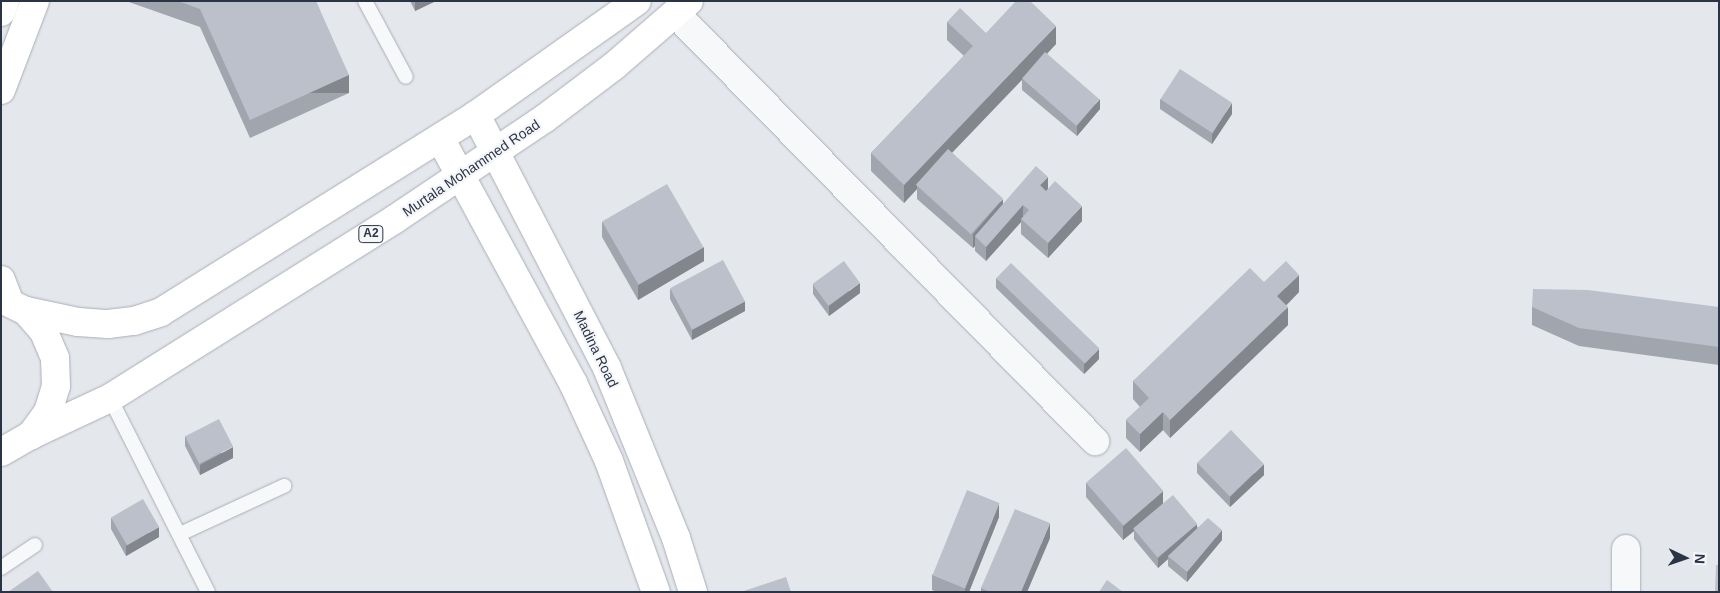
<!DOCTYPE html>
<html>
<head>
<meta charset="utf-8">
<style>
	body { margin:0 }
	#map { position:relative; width:1720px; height:593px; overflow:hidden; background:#e4e7ec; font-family:Arial,sans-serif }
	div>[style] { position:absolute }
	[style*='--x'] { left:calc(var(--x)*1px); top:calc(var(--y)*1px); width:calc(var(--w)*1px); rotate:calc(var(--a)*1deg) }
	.roads { filter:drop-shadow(0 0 1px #a9aeb7) drop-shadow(0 0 1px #a9aeb7) }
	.lane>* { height:14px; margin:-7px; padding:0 7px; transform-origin:7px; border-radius:7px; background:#f7f8fa }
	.street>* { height:28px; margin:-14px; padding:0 14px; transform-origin:14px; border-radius:14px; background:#f7f8fa }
	.secondary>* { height:28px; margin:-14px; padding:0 14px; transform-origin:14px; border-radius:14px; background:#fff }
	.highway>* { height:28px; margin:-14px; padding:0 14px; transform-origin:14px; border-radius:14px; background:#fff }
	.wall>* { inset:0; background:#a1a5ae }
	.shaded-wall>* { inset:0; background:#83868d; transform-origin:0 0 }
	.building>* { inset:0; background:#bbc0ca; transform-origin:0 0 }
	span { translate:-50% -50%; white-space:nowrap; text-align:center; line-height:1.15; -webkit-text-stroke:4.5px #f4f6f9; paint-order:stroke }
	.shield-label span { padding:1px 4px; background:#f4f6f9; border:1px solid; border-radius:4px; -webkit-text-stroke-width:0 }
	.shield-label { font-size:12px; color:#2b3445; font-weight:700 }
	.street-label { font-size:14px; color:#2b3445 }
	.frame { position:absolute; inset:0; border:2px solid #2b3445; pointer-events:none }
	.north { position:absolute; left:1660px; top:533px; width:50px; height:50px; -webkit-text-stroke:4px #f4f6f9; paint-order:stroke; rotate:93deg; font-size:14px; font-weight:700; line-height:20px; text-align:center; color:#2b3445 }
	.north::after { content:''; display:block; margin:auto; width:18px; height:22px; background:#2b3445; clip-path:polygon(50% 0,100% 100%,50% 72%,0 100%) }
</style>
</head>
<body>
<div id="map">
	<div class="roads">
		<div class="lane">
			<div style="--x:365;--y:1;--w:86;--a:61.7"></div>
			<div style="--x:110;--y:398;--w:217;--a:63.2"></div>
			<div style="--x:180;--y:534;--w:115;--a:-24.8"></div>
			<div style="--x:1;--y:568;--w:41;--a:-34.1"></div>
		</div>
		<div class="street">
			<div style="--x:675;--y:13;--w:600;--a:45.54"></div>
			<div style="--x:1626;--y:592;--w:43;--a:-90"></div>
		</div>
		<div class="secondary">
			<div style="--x:1;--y:12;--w:12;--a:-70"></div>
			<div style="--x:1;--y:90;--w:95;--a:-69.1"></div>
			<div style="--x:476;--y:115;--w:285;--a:62.6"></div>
			<div style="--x:607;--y:368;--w:183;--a:67.9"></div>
			<div style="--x:676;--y:538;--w:57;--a:72.5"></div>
			<div style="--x:440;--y:138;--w:279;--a:61.5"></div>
			<div style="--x:573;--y:383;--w:86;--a:65.2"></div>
			<div style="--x:609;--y:461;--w:139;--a:70.3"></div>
			<div style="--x:1;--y:280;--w:22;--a:69"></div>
		</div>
		<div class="highway">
			<div style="--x:1;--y:299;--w:28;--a:26"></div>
			<div style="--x:26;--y:311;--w:28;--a:49"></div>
			<div style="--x:44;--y:332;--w:28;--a:67"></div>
			<div style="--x:55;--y:358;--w:28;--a:88"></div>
			<div style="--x:56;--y:386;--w:27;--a:107"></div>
			<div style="--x:48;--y:412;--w:29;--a:126"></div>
			<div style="--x:31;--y:435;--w:34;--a:150"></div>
			<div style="--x:26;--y:311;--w:53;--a:11.9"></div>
			<div style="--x:78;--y:322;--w:30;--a:4"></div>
			<div style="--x:108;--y:324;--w:26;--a:-7"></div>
			<div style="--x:134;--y:321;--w:28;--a:-18"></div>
			<div style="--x:161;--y:312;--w:372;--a:-32"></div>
			<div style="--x:476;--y:115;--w:197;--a:-35.3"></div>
			<div style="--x:31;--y:435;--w:87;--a:-25.1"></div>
			<div style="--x:110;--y:398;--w:337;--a:-32.1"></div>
			<div style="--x:395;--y:219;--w:179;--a:-33.9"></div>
			<div style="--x:544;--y:119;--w:88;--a:-37.1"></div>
			<div style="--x:614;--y:66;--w:99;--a:-40.9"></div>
		</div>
	</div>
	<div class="wall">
		<div style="clip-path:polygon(126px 1px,316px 1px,349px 93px,250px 138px,200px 27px)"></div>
		<div style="clip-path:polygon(410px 1px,436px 1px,415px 11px)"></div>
		<div style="clip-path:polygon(947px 22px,986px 33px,1056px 44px,1047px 54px,1100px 109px,1077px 136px,1022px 90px,1022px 80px,952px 153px,1003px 204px,1048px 189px,1082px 221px,1048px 258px,1021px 234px,1021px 222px,986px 261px,975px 251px,975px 246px,973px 248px,917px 199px,917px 189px,904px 203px,871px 171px,871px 153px,964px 56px,947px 40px)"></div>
		<div style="clip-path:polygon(1160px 99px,1232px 114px,1212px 144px,1160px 109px)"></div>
		<div style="clip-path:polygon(602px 222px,704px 261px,638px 300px,602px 237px)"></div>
		<div style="clip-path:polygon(996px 278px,1099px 359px,1084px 374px,996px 288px)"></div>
		<div style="clip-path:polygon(1264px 282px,1299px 292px,1286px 306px,1288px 325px,1170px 438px,1163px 430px,1140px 452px,1126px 438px,1126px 420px,1140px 407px,1133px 399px,1133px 381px)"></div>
		<div style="clip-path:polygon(813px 284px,860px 293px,829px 316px,813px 294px)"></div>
		<div style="clip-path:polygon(670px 289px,745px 311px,692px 340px,670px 299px)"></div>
		<div style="clip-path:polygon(1532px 307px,1719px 307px,1719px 365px,1579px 346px,1532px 325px)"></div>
		<div style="clip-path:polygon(185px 436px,233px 458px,200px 475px,185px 446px)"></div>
		<div style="clip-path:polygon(1197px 463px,1264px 475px,1230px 507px,1197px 473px)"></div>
		<div style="clip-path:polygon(1086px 483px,1163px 504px,1197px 527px,1222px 540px,1187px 582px,1168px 566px,1168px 559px,1158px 568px,1134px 539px,1134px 531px,1123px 540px,1086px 497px)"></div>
		<div style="clip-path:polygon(999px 517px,969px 592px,937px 592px,932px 590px,932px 575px)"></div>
		<div style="clip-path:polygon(111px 518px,159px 537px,126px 556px,111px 529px)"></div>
		<div style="clip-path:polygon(1050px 538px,1027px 592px,981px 592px,981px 588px)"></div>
	</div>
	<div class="shaded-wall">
		<div style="clip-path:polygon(415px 1px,436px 1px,415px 11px)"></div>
		<div style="clip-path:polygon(1056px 26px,1056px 44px,919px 187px,917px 185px,917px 189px,904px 203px,904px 185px)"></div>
		<div style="left:349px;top:75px;width:18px;height:109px;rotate:90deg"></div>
		<div style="clip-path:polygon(1100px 99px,1100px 109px,1077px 136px,1077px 126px)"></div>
		<div style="clip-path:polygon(1232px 103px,1232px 114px,1212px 144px,1212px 134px)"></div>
		<div style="clip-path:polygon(1048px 177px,1048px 192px,1040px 200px,1040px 185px)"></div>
		<div style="clip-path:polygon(1003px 199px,1003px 213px,975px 236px,975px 246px,973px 248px,973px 234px)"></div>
		<div style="clip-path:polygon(1023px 205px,1023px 219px,1021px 219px,1021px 222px,986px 261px,986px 247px)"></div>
		<div style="clip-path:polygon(1082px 206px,1082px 221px,1048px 258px,1048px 243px)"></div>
		<div style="clip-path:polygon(704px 247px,704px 261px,638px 300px,638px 285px)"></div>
		<div style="clip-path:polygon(1299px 275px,1299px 292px,1277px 314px,1277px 296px)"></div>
		<div style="clip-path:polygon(860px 283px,860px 293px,829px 316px,829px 306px)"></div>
		<div style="clip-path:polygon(745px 301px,745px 311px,692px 340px,692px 330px)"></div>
		<div style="clip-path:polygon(1288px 307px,1288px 325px,1170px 438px,1170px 420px)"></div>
		<div style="clip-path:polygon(1099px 349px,1099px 359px,1084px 374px,1084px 364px)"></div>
		<div style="clip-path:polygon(1163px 412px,1163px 430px,1140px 452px,1140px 434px)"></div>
		<div style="clip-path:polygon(233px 447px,233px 458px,200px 475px,200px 465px)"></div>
		<div style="clip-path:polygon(1264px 464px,1264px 475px,1230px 507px,1230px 497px)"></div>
		<div style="clip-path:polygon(1163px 491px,1163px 505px,1134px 529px,1134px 531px,1123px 540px,1123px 526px)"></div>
		<div style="clip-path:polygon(999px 503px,999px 517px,969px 592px,965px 592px,965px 588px)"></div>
		<div style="clip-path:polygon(1050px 523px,1050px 538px,1027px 592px,1021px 592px)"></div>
		<div style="clip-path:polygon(1197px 524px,1197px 534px,1168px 556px,1168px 559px,1158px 568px,1158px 558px)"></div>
		<div style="clip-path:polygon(159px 527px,159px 537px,126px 556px,126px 546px)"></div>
		<div style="clip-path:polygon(1222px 530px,1222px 540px,1187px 582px,1187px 572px)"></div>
	</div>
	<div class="building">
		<div style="clip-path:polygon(178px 1px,316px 1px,349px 75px,250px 120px,200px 9px)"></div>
		<div style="clip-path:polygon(1016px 1px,1030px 1px,1056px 26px,904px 185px,871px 153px,973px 46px,947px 22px,960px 8px,986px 33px)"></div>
		<div style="left:1045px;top:52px;width:72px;height:35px;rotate:41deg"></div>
		<div style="left:1180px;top:69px;width:62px;height:36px;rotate:33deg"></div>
		<div style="left:948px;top:149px;width:74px;height:48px;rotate:42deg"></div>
		<div style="clip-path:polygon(1036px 166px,1048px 177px,1040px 185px,1046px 191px,1055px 181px,1082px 206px,1048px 243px,1021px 219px,1029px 210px,1023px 205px,986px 247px,975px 236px)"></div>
		<div style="left:667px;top:184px;width:73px;height:75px;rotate:60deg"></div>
		<div style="left:723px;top:260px;width:47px;height:60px;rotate:62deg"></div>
		<div style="left:844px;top:261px;width:27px;height:39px;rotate:54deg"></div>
		<div style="clip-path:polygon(1286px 261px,1299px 275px,1277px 296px,1288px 307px,1170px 420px,1163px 412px,1140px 434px,1126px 420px,1149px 398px,1133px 381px,1250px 268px,1264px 282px)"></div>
		<div style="left:1011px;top:263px;width:123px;height:21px;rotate:44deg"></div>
		<div style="clip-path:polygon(1533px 289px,1588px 290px,1719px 307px,1719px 347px,1579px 328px,1532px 307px)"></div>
		<div style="left:219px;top:419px;width:31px;height:38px;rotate:63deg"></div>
		<div style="left:1231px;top:430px;width:47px;height:47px;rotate:46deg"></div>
		<div style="left:1126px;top:448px;width:57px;height:53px;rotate:49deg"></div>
		<div style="left:967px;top:490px;width:35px;height:92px;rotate:22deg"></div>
		<div style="left:1173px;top:495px;width:38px;height:52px;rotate:50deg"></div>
		<div style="left:143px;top:499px;width:32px;height:37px;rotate:60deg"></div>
		<div style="clip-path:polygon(1015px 509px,1050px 523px,1021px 592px,990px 592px,981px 588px)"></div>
		<div style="clip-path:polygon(1208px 518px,1222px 530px,1187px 572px,1168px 556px)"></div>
		<div style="clip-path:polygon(1716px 565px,1719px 565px,1719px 592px,1715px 592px)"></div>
		<div style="clip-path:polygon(38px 571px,53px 592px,8px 592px)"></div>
		<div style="clip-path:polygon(786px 577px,791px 592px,741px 592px)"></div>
		<div style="clip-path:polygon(1107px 580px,1123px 592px,1099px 592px)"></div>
	</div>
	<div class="shield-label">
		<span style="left:371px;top:234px">A2</span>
	</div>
	<div class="street-label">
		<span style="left:471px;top:168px;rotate:-34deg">Murtala Mohammed Road</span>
		<span style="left:596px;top:349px;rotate:64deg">Madina Road</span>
	</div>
	<div class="frame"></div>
	<div class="north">N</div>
</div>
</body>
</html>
